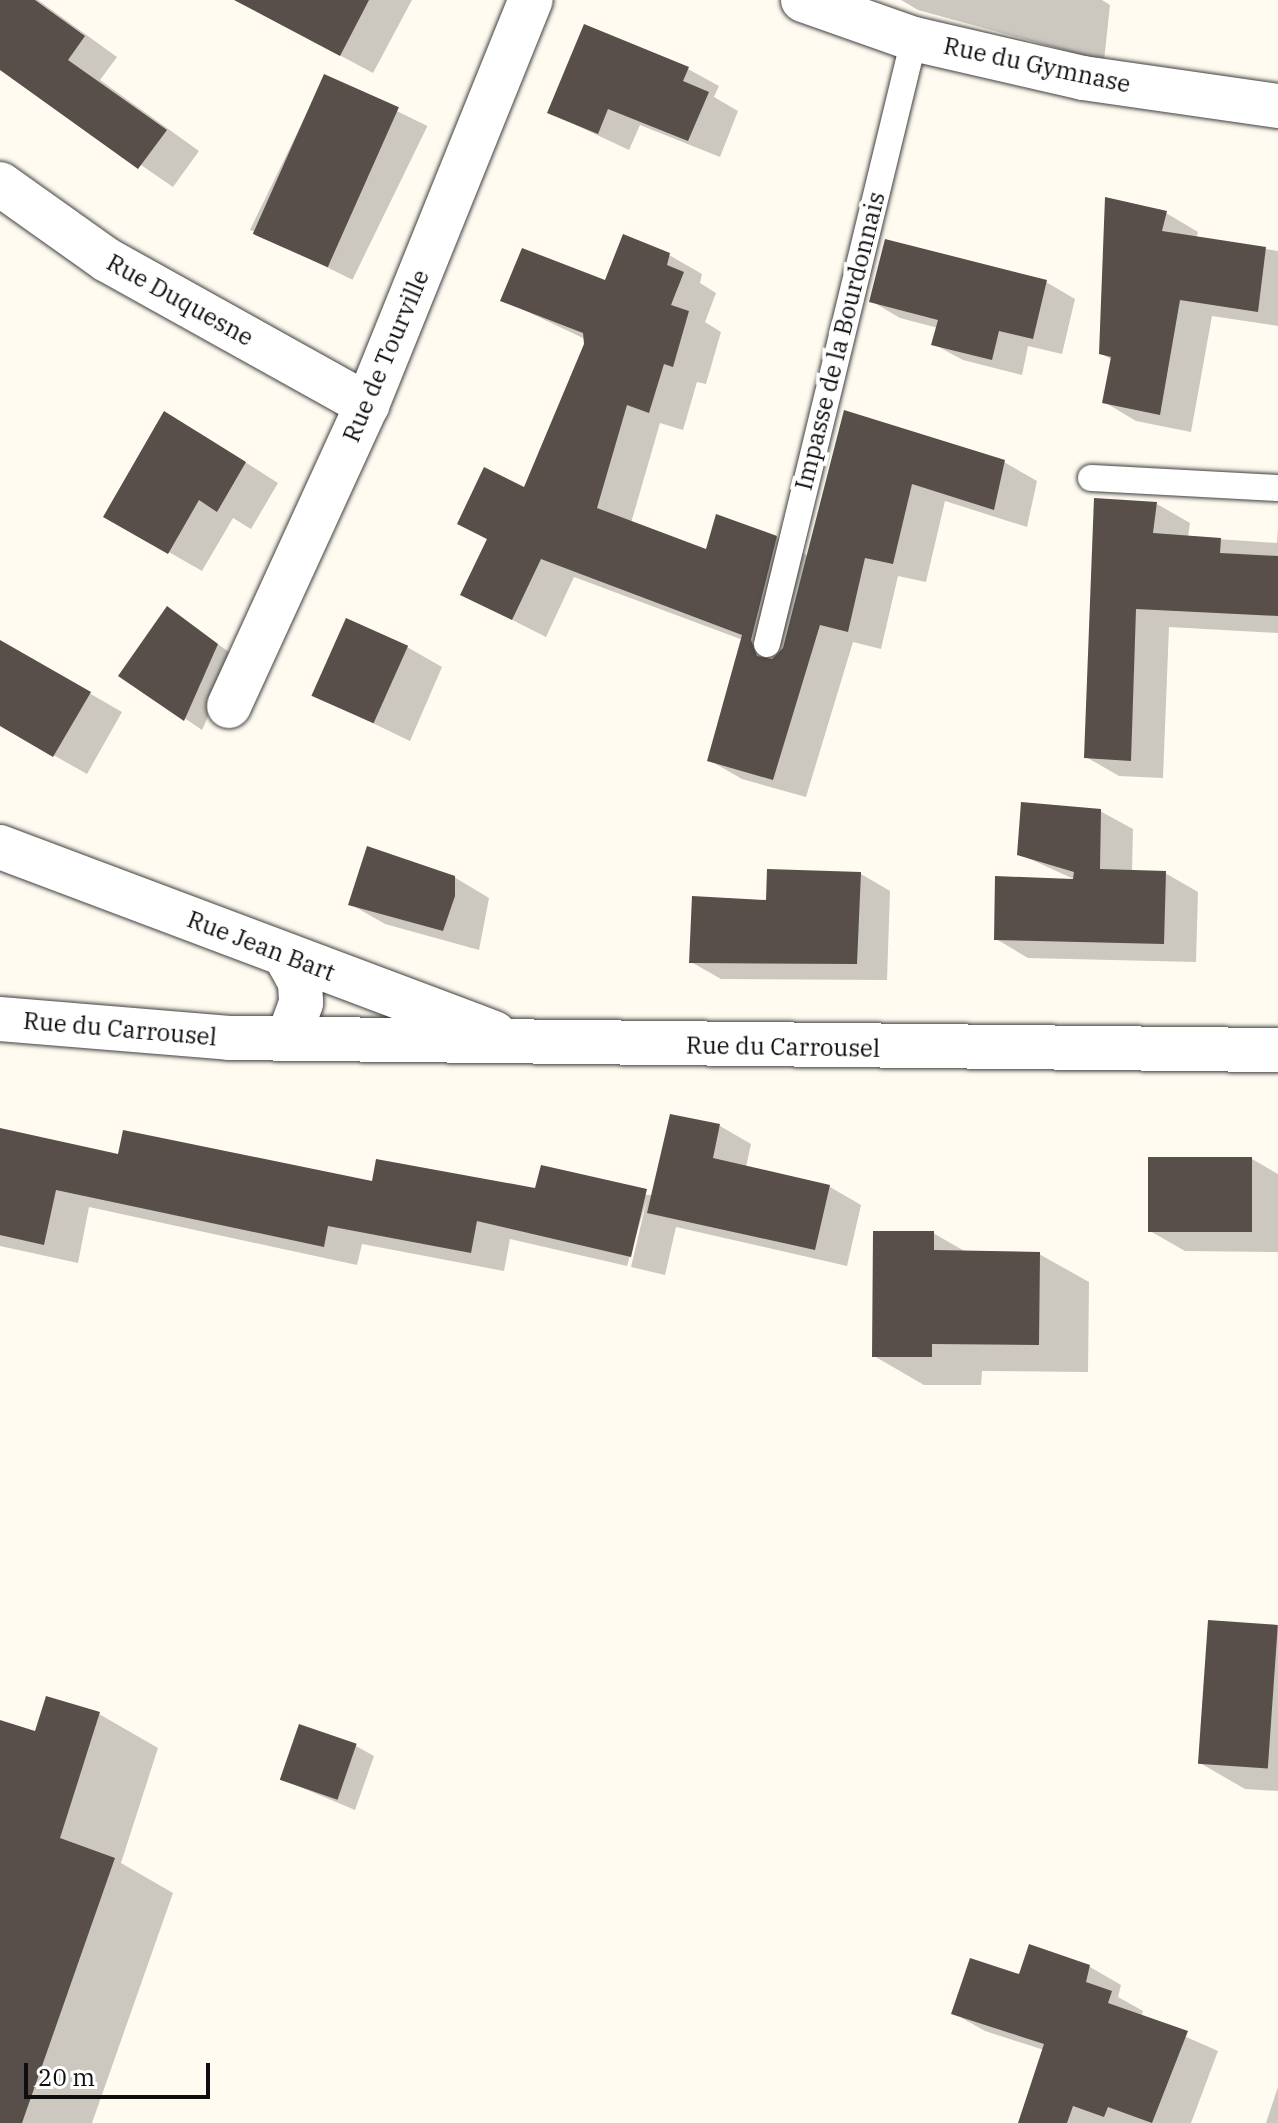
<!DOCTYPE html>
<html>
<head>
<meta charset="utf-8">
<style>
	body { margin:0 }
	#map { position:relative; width:1278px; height:2123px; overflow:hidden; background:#fffbf0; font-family:"IBM Plex Serif",serif }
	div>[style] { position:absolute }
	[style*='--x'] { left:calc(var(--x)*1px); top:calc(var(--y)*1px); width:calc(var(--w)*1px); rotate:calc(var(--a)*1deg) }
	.shadow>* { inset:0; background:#0003; transform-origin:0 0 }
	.building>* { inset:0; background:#584e4a; transform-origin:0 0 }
	.roads { filter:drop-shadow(0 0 2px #414141) drop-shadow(0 0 2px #414141) }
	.service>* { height:26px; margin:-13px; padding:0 13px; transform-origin:13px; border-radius:13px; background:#fff }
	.minor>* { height:44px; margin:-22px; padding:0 22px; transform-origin:22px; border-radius:22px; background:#fff }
	.tertiary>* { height:44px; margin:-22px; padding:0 22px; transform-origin:22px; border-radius:22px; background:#fff }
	span { translate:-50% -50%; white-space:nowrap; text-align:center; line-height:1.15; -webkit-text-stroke:8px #fff; paint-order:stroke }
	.street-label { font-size:24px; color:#0e0e0e }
	.scale { position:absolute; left:24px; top:2063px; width:186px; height:36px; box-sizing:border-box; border:4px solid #0e0e0e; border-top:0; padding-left:10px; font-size:24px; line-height:28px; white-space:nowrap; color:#0e0e0e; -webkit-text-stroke:6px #fff; paint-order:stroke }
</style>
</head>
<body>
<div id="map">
	<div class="shadow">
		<div style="clip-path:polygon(0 0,38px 0,117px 57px,100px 80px,199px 151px,173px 187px,0 68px)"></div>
		<div style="clip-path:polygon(256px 0,412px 0,373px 73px,285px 26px)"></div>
		<div style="clip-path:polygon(901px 0,1102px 0,1110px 5px,1104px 61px,918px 10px)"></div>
		<div style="clip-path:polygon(688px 69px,719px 86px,714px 97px,738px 111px,720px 157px,640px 125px,629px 150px,550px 113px)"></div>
		<div style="left:325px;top:76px;width:114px;height:171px;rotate:26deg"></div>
		<div style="clip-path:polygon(1166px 213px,1198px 232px,1196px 239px,1278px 251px,1278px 326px,1212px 316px,1191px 432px,1136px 421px,1104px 402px,1112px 360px,1101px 353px)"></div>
		<div style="clip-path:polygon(669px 255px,702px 274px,700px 283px,716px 293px,705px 322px,721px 332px,706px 384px,697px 382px,683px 430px,660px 423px,631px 523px,707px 551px,776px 537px,808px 556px,845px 412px,1004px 462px,1037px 481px,1027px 527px,945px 501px,926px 582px,898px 576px,881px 649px,853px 642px,806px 797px,742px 779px,709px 760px,743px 640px,574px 577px,546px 637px,463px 595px,488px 540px,459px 523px,525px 489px,586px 344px,585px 339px,503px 300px,607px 283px)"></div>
		<div style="clip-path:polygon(1046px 282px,1075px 299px,1062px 354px,1028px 346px,1022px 375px,963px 360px,933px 344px,938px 328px,900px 318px,871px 301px)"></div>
		<div style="clip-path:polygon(198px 432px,278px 483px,251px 529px,233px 518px,202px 571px,106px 516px)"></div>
		<div style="clip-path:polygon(1157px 504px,1190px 523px,1188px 537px,1277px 543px,1278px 528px,1278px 633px,1169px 627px,1163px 778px,1119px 776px,1086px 757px)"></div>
		<div style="clip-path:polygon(167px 609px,235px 656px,202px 730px,121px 675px)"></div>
		<div style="clip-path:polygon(0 642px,122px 712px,87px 774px,0 725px)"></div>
		<div style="clip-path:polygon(407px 647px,442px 667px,410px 741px,314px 695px)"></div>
		<div style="clip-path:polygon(1100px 811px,1133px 829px,1132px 872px,1165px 873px,1198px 892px,1196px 962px,1028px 958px,996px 939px,1076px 880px,1019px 854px)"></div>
		<div style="clip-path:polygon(861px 874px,890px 891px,887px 980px,721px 979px,691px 962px,768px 902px)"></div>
		<div style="clip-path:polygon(454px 877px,489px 898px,479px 950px,385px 924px,350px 904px)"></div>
		<div style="clip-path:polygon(720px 1126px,751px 1144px,746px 1167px,830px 1187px,861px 1205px,847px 1266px,676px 1227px,665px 1275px,631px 1267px,647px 1199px,627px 1266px,510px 1239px,504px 1271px,362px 1244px,357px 1265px,89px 1207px,78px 1263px,0 1246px,0 1132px,119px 1156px,373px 1184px,653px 1195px)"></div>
		<div style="clip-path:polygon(1252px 1159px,1278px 1174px,1278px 1252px,1185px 1251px,1150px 1231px)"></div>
		<div style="clip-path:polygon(933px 1233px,966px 1252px,1039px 1254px,1089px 1282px,1088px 1372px,982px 1371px,981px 1385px,924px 1385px,874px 1356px)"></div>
		<div style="clip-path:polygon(1278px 1627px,1278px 1791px,1245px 1789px,1200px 1763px)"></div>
		<div style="clip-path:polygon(99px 1714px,158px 1748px,121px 1863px,173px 1893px,92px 2123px,0 2123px,0 1722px,37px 1733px)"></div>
		<div style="clip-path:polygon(356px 1746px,374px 1756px,355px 1810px,281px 1779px)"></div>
		<div style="clip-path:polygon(1090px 1967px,1121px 1985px,1118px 1997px,1143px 2011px,1141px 2017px,1218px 2051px,1191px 2123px,1020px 2123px,1044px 2050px,985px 2031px,953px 2013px,1020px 1977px)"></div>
		<div style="clip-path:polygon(1278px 2087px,1278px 2123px,1266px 2123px)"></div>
	</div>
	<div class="building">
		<div style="clip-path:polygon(0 0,35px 0,85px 36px,68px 60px,167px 130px,138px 169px,0 70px)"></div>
		<div style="clip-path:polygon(234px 0,369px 0,340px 56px)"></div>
		<div style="clip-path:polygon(584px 24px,689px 67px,683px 81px,709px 92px,688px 141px,608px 109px,598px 134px,547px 113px)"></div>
		<div style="left:324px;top:74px;width:82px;height:175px;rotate:24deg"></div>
		<div style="clip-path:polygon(1105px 197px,1167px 211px,1162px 231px,1266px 247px,1258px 312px,1180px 300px,1160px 415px,1102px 403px,1111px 357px,1099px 354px)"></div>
		<div style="clip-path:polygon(623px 234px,670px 253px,667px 265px,684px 272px,671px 305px,689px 311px,673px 367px,664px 364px,649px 413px,627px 405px,597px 508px,706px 549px,716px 514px,777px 536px,751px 640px,757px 656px,772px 659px,783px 648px,844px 410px,1005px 460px,994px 510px,912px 484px,893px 564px,865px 558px,848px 632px,820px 625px,773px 780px,707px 761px,742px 635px,541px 559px,512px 620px,460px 595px,487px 539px,457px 524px,484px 467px,524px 487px,584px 344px,583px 333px,500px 301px,522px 248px,605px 280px)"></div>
		<div style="clip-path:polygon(885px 239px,1047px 280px,1033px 339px,999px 331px,992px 360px,931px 345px,938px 320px,869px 302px)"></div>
		<div style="clip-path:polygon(164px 411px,246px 462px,217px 512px,199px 500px,168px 554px,103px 517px)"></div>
		<div style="clip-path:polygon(1094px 498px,1157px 502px,1153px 533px,1221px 538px,1220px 553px,1278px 556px,1278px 616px,1136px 609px,1131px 761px,1084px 758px)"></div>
		<div style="clip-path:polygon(167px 606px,218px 644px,184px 721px,118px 676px)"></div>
		<div style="left:346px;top:618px;width:68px;height:85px;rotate:24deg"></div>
		<div style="clip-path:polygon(0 640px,91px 692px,53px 757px,0 726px)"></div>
		<div style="clip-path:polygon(1021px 802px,1101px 809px,1100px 869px,1166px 871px,1164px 944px,994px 940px,995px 876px,1073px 879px,1074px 872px,1017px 855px)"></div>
		<div style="clip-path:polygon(367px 846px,455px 876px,455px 896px,443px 931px,348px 905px)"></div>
		<div style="clip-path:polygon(767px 869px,861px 872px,857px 964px,689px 963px,692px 896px,766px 900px)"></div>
		<div style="clip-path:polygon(670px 1114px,720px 1124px,713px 1158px,830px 1185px,815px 1250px,647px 1213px)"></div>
		<div style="clip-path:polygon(0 1128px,118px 1154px,123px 1130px,372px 1181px,376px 1159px,535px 1188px,541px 1165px,647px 1189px,631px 1257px,477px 1221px,471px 1253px,328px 1226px,324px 1247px,56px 1190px,44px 1245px,0 1235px)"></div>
		<div style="left:1148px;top:1157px;width:104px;height:75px"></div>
		<div style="clip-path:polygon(873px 1231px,934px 1231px,934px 1250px,1040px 1252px,1039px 1345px,932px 1344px,932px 1357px,872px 1357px)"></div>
		<div style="left:1208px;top:1620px;width:70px;height:144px;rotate:4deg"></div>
		<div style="clip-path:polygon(46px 1696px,100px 1712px,60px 1838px,115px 1858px,22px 2123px,0 2123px,0 1720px,35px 1731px)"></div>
		<div style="left:299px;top:1724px;width:61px;height:59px;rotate:19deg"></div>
		<div style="clip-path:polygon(1029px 1944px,1090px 1965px,1086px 1982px,1112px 1991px,1108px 2003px,1188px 2031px,1152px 2123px,1108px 2107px,1104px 2117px,1073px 2106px,1067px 2123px,1018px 2123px,1044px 2044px,951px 2014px,970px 1958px,1019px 1974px)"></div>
	</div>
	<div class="roads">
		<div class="service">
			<div style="--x:1091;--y:478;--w:187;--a:3.1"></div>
			<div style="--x:767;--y:644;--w:623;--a:-76.34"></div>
		</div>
		<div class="minor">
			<div style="--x:803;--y:0;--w:118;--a:19.4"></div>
			<div style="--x:914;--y:39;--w:173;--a:13"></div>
			<div style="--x:1083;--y:78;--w:197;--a:8.2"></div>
			<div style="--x:0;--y:184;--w:131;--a:35.4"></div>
			<div style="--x:107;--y:260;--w:298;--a:29.1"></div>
			<div style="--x:229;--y:706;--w:331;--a:-65.4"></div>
			<div style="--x:367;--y:405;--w:437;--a:-68"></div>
			<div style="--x:285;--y:955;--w:31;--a:61"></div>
			<div style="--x:300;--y:982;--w:21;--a:87"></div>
			<div style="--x:301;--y:1003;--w:38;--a:110"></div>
		</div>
		<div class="tertiary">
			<div style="--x:0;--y:847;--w:528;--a:20.63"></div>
			<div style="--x:0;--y:1019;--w:230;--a:4.7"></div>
			<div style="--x:229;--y:1038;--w:1049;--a:0.66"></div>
		</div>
	</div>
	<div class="street-label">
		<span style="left:1037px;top:65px;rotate:12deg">Rue du Gymnase</span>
		<span style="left:180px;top:300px;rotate:29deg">Rue Duquesne</span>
		<span style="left:840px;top:341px;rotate:-76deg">Impasse de la Bourdonnais</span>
		<span style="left:386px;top:356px;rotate:-67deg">Rue de Tourville</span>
		<span style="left:261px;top:946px;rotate:21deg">Rue Jean Bart</span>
		<span style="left:120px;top:1029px;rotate:5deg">Rue du Carrousel</span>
		<span style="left:783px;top:1047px;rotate:1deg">Rue du Carrousel</span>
	</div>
	<div class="scale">20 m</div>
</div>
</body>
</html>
